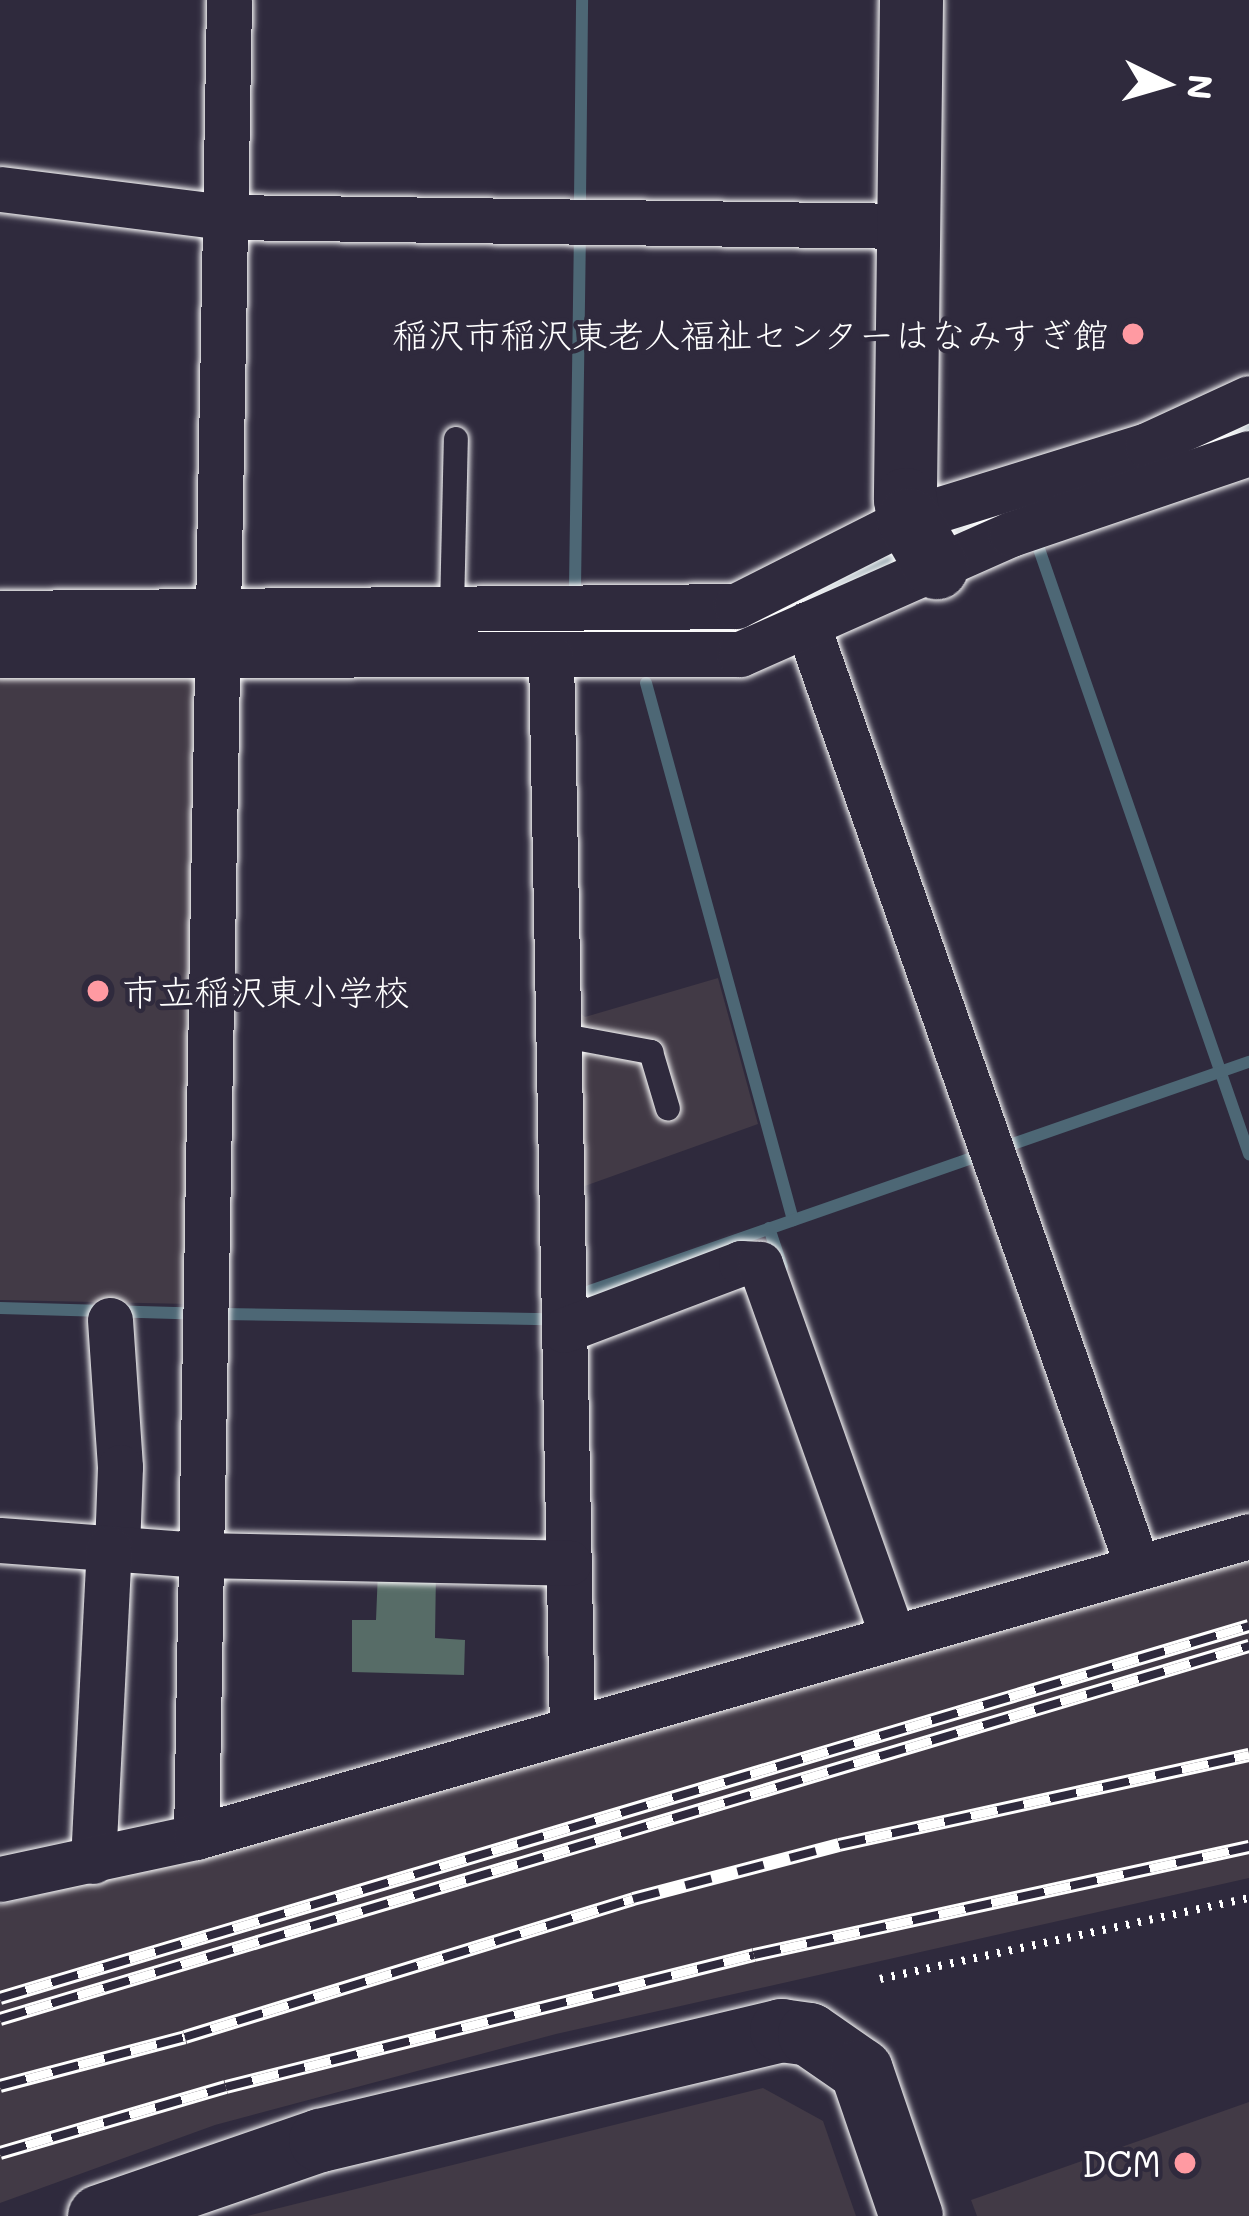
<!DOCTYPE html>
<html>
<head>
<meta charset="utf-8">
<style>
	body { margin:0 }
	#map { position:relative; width:1249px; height:2216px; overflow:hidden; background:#2f2a3d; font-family:Mali,"Klee One",sans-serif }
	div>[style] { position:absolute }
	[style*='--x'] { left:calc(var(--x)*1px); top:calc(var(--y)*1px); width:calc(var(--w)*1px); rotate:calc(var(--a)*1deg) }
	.built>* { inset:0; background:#423a46 }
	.green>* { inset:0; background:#576c67 }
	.stream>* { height:12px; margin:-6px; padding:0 6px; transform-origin:6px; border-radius:6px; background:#4d6775 }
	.path>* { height:8px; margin-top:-4px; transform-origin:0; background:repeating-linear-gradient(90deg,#fff 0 3px,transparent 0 12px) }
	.roads { filter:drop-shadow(0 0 3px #fff) drop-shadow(0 0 3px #fff) }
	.lane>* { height:24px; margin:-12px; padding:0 12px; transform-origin:12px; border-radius:12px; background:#2f2a3d }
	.street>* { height:45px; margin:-22.5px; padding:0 22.5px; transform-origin:22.5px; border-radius:22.5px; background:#2f2a3d }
	.secondary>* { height:63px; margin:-31.5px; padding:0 31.5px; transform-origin:31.5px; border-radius:31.5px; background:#2f2a3d }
	.rail>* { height:14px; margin-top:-7px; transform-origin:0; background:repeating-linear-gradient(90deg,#2f2a3d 0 27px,#fff 0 54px); box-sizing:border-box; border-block:3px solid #fff }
	.dots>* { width:33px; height:33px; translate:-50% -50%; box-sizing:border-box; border:6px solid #2f2a3d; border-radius:50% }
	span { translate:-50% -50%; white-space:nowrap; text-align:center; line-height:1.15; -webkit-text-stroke:9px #2f2a3d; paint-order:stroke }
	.poi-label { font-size:36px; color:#fff }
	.right { translate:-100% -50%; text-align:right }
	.left { translate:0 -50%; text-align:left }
	.north { position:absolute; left:1105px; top:24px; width:120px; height:120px; -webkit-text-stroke:9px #2f2a3d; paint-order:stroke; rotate:95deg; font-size:33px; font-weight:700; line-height:48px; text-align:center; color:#fff }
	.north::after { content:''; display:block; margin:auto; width:42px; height:54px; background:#fff; clip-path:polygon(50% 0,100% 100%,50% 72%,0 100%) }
</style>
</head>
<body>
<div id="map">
	<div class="built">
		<div style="clip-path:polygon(0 668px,188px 668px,200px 681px,190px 1304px,0 1300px)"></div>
		<div style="clip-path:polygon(718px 978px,758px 1124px,582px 1187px,574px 1008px,585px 1017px)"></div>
		<div style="clip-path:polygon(1249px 1561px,1249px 1878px,556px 2034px,215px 2125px,0 2203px,0 1905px,251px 1842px)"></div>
		<div style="clip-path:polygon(763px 2088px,823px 2121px,856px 2216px,247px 2216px)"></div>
		<div style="clip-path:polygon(1249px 2102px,1249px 2216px,977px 2216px,971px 2200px)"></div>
	</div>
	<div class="green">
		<div style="clip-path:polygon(378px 1571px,436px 1571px,435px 1638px,465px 1640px,464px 1675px,352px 1672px,352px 1620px,376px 1620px)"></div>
	</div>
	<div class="stream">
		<div style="--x:580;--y:200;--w:200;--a:-89.4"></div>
		<div style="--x:1206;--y:445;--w:47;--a:-22.7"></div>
		<div style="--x:957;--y:528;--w:27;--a:-22"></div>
		<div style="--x:1038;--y:546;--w:644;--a:70.86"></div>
		<div style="--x:575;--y:588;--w:348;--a:-89.2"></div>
		<div style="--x:746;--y:625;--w:161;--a:-24.7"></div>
		<div style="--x:405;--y:632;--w:135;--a:-0.8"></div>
		<div style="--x:646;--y:683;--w:557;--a:74.69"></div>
		<div style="--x:1010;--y:1145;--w:253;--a:-19.2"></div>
		<div style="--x:769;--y:1228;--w:41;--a:71.6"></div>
		<div style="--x:590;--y:1291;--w:407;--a:-19.2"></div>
		<div style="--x:0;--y:1308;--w:184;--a:1.6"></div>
		<div style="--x:222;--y:1314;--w:327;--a:0.9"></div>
	</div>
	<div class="path">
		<div style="--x:880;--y:1979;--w:378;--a:-12.4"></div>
	</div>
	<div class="roads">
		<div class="lane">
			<div style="--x:452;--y:609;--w:170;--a:-88.7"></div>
			<div style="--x:559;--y:1035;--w:94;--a:10.5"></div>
			<div style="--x:651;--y:1052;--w:59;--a:73.4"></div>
		</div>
		<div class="street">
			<div style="--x:0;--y:189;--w:227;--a:7.1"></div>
			<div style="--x:225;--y:217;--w:683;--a:0.75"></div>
			<div style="--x:0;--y:613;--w:736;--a:-0.54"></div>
			<div style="--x:736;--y:606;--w:193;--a:-26.8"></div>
			<div style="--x:908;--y:519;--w:250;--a:-17.2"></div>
			<div style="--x:1147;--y:445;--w:112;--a:-24.7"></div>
			<div style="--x:807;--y:624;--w:1000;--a:70.68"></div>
			<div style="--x:0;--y:655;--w:740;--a:-0.08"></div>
			<div style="--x:740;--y:654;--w:296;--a:-23.9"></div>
			<div style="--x:1011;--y:534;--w:251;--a:-18.8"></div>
			<div style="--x:551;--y:657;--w:1072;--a:88.88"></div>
			<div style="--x:110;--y:1320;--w:147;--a:86.1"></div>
			<div style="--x:120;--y:1467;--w:82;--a:92.1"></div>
			<div style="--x:564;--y:1330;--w:189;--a:-20.7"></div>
			<div style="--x:741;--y:1263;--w:19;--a:3"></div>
			<div style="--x:760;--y:1264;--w:396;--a:70.4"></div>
			<div style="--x:0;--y:1540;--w:202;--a:4.3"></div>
			<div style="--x:201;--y:1555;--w:368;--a:1.2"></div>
			<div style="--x:196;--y:1837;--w:1837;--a:-88.97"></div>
			<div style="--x:93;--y:1861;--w:313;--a:-87.1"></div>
			<div style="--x:0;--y:1879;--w:200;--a:-12.1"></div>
			<div style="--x:196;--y:1837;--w:1095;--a:-15.95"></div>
		</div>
		<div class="secondary">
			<div style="--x:911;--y:0;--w:499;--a:90.7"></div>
			<div style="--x:905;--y:499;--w:20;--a:81"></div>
			<div style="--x:908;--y:519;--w:56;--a:59.7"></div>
			<div style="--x:99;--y:2216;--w:234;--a:-19"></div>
			<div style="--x:320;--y:2140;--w:474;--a:-13.4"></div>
			<div style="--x:781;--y:2030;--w:28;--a:8"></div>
			<div style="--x:809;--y:2034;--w:63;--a:34.7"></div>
			<div style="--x:861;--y:2070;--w:154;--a:71.1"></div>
		</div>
	</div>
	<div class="rail">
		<div style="--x:0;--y:1998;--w:1303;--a:-16.59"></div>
		<div style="--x:0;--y:2019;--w:1304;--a:-16.63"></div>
		<div style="--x:0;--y:2086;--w:191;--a:-14.8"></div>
		<div style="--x:185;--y:2037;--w:469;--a:-17.1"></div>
		<div style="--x:633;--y:1899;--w:213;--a:-14.7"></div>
		<div style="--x:839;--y:1845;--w:420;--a:-12.4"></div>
		<div style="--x:0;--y:2153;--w:235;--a:-16.3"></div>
		<div style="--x:226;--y:2087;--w:544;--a:-14.04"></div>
		<div style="--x:754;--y:1955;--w:507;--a:-12.31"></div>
	</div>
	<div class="dots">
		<div style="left:1133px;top:334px;background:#ff9aa2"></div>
		<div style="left:98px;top:991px;background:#ff9aa2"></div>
		<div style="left:1185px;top:2163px;background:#ff9aa2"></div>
	</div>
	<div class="poi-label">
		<span class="right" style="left:1109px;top:334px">稲沢市稲沢東老人福祉センターはなみすぎ館</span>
		<span class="left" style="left:122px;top:991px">市立稲沢東小学校</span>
		<span class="right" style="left:1161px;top:2163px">DCM</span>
	</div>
	<div class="north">N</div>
</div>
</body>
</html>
